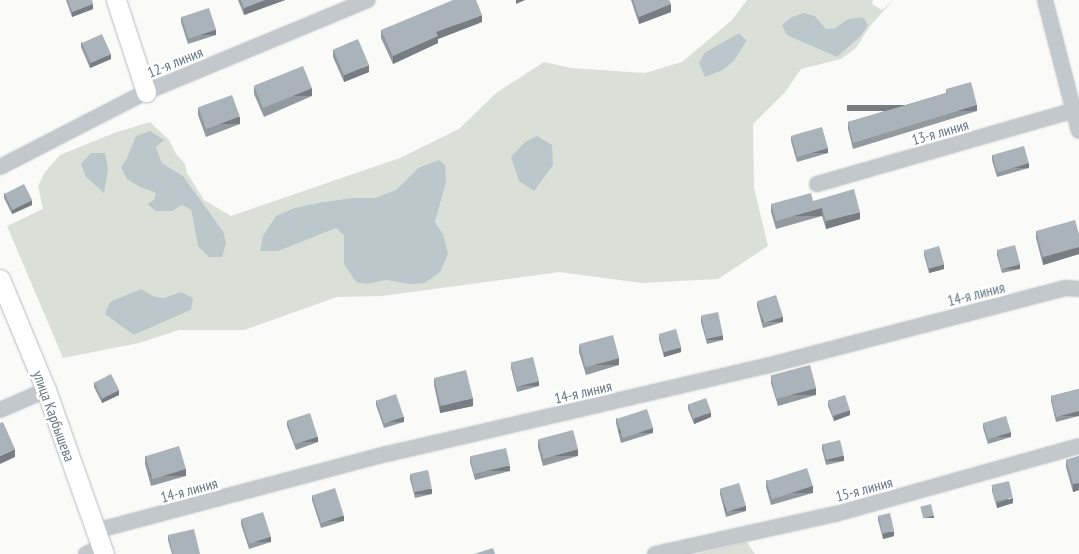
<!DOCTYPE html>
<html>
<head>
<meta charset="utf-8">
<style>
	body { margin:0 }
	#map { position:relative; width:1079px; height:554px; overflow:hidden; background:#fafaf8; font-family:"PT Sans Narrow",sans-serif }
	div>[style] { position:absolute }
	[style*='--x'] { left:calc(var(--x)*1px); top:calc(var(--y)*1px); width:calc(var(--w)*1px); rotate:calc(var(--a)*1deg) }
	.green>* { inset:0; background:#dadfd7 }
	.water>* { inset:0; background:#bbc7cb }
	.roads { filter:drop-shadow(0 0 1px #b3babf) drop-shadow(0 0 1px #b3babf) }
	.street>* { height:14px; margin:-7px; padding:0 7px; transform-origin:7px; border-radius:7px; background:#c3c8cc }
	.secondary>* { height:19px; margin:-9.5px; padding:0 9.5px; transform-origin:9.5px; border-radius:9.5px; background:#fff }
	.wall>* { inset:0; background:#929a9f }
	.shaded-wall>* { inset:0; background:#777d82; transform-origin:0 0 }
	.building>* { inset:0; background:#aab3b9; transform-origin:0 0 }
	span { translate:-50% -50%; white-space:nowrap; text-align:center; line-height:1.15; -webkit-text-stroke:5px #fff; paint-order:stroke }
	.street-label { font-size:15px; color:#657683 }
</style>
</head>
<body>
<div id="map">
	<div class="green">
		<div style="clip-path:polygon(evenodd,747px 0,873px 0,872px 4px,882px 10px,893px 0,870px 26px,856px 48px,841px 59px,801px 69px,785px 92px,753px 124px,754px 188px,768px 246px,718px 279px,642px 283px,559px 272px,382px 296px,337px 297px,244px 330px,179px 330px,139px 343px,63px 358px,7px 226px,43px 209px,38px 186px,45px 172px,60px 155px,114px 133px,150px 122px,169px 140px,176px 154px,185px 164px,187px 173px,204px 200px,231px 216px,400px 158px,459px 129px,496px 93px,544px 62px,571px 68px,645px 73px,682px 62px,732px 20px,747px 0,815px 16px,826px 29px,835px 28px,848px 19px,863px 17px,867px 25px,861px 36px,837px 57px,822px 49px,815px 16px,747px 0,739px 33px,747px 39px,734px 61px,723px 70px,705px 52px,739px 33px,747px 0,163px 140px,156px 147px,162px 163px,183px 176px,223px 231px,198px 246px,191px 210px,182px 205px,147px 203px,154px 201px,157px 193px,140px 187px,121px 167px,127px 158px,163px 140px,747px 0,418px 168px,446px 183px,435px 222px,443px 234px,409px 284px,386px 280px,368px 284px,344px 236px,336px 228px,319px 233px,323px 202px,352px 198px,375px 198px,396px 190px,418px 168px,747px 0,181px 292px,191px 310px,134px 335px,153px 296px,163px 298px,181px 292px)"></div>
		<div style="clip-path:polygon(747px 542px,755px 554px,696px 554px)"></div>
	</div>
	<div class="water">
		<div style="clip-path:polygon(804px 13px,815px 16px,826px 29px,835px 28px,848px 19px,863px 17px,868px 25px,861px 36px,837px 57px,787px 35px,782px 25px,792px 17px)"></div>
		<div style="clip-path:polygon(739px 33px,747px 40px,734px 61px,723px 70px,705px 77px,699px 63px,705px 52px)"></div>
		<div style="clip-path:polygon(150px 131px,164px 140px,156px 147px,162px 163px,183px 176px,223px 231px,226px 243px,222px 257px,209px 257px,198px 246px,191px 210px,182px 205px,172px 211px,156px 211px,147px 204px,154px 200px,156px 193px,140px 187px,127px 179px,121px 167px,127px 158px,136px 136px)"></div>
		<div style="clip-path:polygon(537px 136px,552px 145px,553px 165px,534px 191px,519px 181px,511px 157px,525px 142px)"></div>
		<div style="clip-path:polygon(91px 153px,105px 153px,108px 169px,104px 193px,86px 177px,81px 164px)"></div>
		<div style="clip-path:polygon(439px 160px,445px 165px,446px 183px,435px 222px,443px 234px,448px 254px,440px 272px,425px 283px,409px 284px,386px 280px,368px 284px,356px 282px,344px 264px,344px 236px,336px 228px,278px 251px,260px 251px,263px 236px,276px 216px,295px 208px,323px 202px,352px 198px,375px 198px,396px 190px,418px 168px)"></div>
		<div style="clip-path:polygon(141px 289px,153px 296px,163px 298px,181px 292px,193px 298px,191px 310px,134px 335px,105px 314px,110px 302px)"></div>
	</div>
	<div class="roads">
		<div class="street">
			<div style="--x:1045;--y:0;--w:135;--a:75.5"></div>
			<div style="--x:0;--y:167;--w:164;--a:-27.2"></div>
			<div style="--x:146;--y:92;--w:240;--a:-22.5"></div>
			<div style="--x:817;--y:184;--w:265;--a:-16"></div>
			<div style="--x:0;--y:410;--w:50;--a:-23.5"></div>
			<div style="--x:95;--y:531;--w:302;--a:-14.8"></div>
			<div style="--x:387;--y:454;--w:389;--a:-13.1"></div>
			<div style="--x:766;--y:366;--w:310;--a:-14.6"></div>
			<div style="--x:1066;--y:288;--w:13;--a:4"></div>
			<div style="--x:86;--y:554;--w:17;--a:-25"></div>
			<div style="--x:655;--y:554;--w:185;--a:-12.5"></div>
			<div style="--x:836;--y:514;--w:252;--a:-15.6"></div>
		</div>
		<div class="secondary">
			<div style="--x:116;--y:0;--w:97;--a:71.9"></div>
			<div style="--x:0;--y:279;--w:120;--a:67.5"></div>
			<div style="--x:46;--y:390;--w:174;--a:70.5"></div>
		</div>
	</div>
	<div class="wall">
		<div style="clip-path:polygon(66px 0,92px 0,93px 9px,72px 17px)"></div>
		<div style="clip-path:polygon(238px 0,285px 0,244px 15px)"></div>
		<div style="clip-path:polygon(631px 0,669px 0,671px 12px,639px 24px)"></div>
		<div style="clip-path:polygon(181px 17px,216px 35px,188px 44px,181px 22px)"></div>
		<div style="clip-path:polygon(482px 22px,438px 39px,438px 43px,393px 64px,381px 38px,381px 30px)"></div>
		<div style="clip-path:polygon(81px 42px,111px 59px,90px 68px,81px 47px)"></div>
		<div style="clip-path:polygon(333px 50px,369px 72px,344px 82px,333px 57px)"></div>
		<div style="clip-path:polygon(254px 87px,312px 96px,264px 117px,254px 94px)"></div>
		<div style="clip-path:polygon(946px 89px,977px 111px,853px 149px,848px 129px,848px 122px,946px 93px)"></div>
		<div style="clip-path:polygon(198px 108px,240px 124px,206px 137px,198px 115px)"></div>
		<div style="clip-path:polygon(791px 136px,828px 153px,797px 162px,791px 141px)"></div>
		<div style="clip-path:polygon(992px 155px,1029px 168px,997px 177px,992px 160px)"></div>
		<div style="clip-path:polygon(4px 193px,32px 205px,12px 214px,4px 198px)"></div>
		<div style="clip-path:polygon(813px 201px,860px 219px,826px 229px,822px 216px,776px 229px,771px 212px,771px 204px)"></div>
		<div style="clip-path:polygon(1036px 231px,1079px 234px,1079px 254px,1043px 265px,1036px 238px)"></div>
		<div style="clip-path:polygon(924px 250px,944px 269px,929px 273px,924px 255px)"></div>
		<div style="clip-path:polygon(997px 250px,1020px 269px,1002px 273px,997px 255px)"></div>
		<div style="clip-path:polygon(757px 301px,783px 322px,763px 328px,757px 306px)"></div>
		<div style="clip-path:polygon(701px 316px,723px 340px,707px 344px,701px 322px)"></div>
		<div style="clip-path:polygon(659px 334px,681px 352px,664px 357px,659px 339px)"></div>
		<div style="clip-path:polygon(579px 345px,619px 365px,586px 375px,579px 352px)"></div>
		<div style="clip-path:polygon(511px 363px,539px 386px,517px 392px,511px 368px)"></div>
		<div style="clip-path:polygon(771px 376px,816px 395px,778px 406px,771px 383px)"></div>
		<div style="clip-path:polygon(434px 378px,473px 406px,440px 413px,434px 385px)"></div>
		<div style="clip-path:polygon(94px 382px,119px 395px,102px 403px,94px 387px)"></div>
		<div style="clip-path:polygon(1079px 389px,1079px 416px,1056px 422px,1051px 401px,1051px 396px)"></div>
		<div style="clip-path:polygon(376px 400px,404px 422px,384px 428px,376px 405px)"></div>
		<div style="clip-path:polygon(828px 401px,850px 415px,834px 421px,828px 406px)"></div>
		<div style="clip-path:polygon(688px 404px,711px 417px,694px 424px,688px 409px)"></div>
		<div style="clip-path:polygon(616px 418px,653px 433px,621px 443px,616px 423px)"></div>
		<div style="clip-path:polygon(287px 421px,318px 442px,296px 450px,287px 426px)"></div>
		<div style="clip-path:polygon(983px 423px,1011px 437px,988px 444px,983px 428px)"></div>
		<div style="clip-path:polygon(538px 440px,578px 456px,543px 466px,538px 447px)"></div>
		<div style="clip-path:polygon(822px 444px,844px 461px,826px 465px,822px 449px)"></div>
		<div style="clip-path:polygon(145px 456px,186px 476px,151px 486px,145px 464px)"></div>
		<div style="clip-path:polygon(1079px 456px,1079px 490px,1073px 492px,1066px 467px,1066px 460px)"></div>
		<div style="clip-path:polygon(470px 457px,510px 471px,475px 480px,470px 462px)"></div>
		<div style="clip-path:polygon(410px 474px,432px 494px,415px 498px,410px 479px)"></div>
		<div style="clip-path:polygon(766px 480px,813px 493px,771px 505px,766px 487px)"></div>
		<div style="clip-path:polygon(992px 486px,1013px 503px,997px 508px,992px 491px)"></div>
		<div style="clip-path:polygon(720px 489px,746px 511px,726px 517px,720px 494px)"></div>
		<div style="clip-path:polygon(312px 495px,344px 521px,321px 528px,312px 500px)"></div>
		<div style="clip-path:polygon(878px 515px,894px 536px,883px 539px,878px 520px)"></div>
		<div style="clip-path:polygon(241px 519px,271px 542px,249px 549px,241px 524px)"></div>
		<div style="clip-path:polygon(168px 535px,200px 554px,172px 554px,168px 540px)"></div>
	</div>
	<div class="shaded-wall">
		<div style="clip-path:polygon(265px 0,285px 0,244px 15px,244px 8px)"></div>
		<div style="clip-path:polygon(516px 0,525px 0,516px 4px)"></div>
		<div style="clip-path:polygon(93px 4px,93px 9px,72px 17px,72px 12px)"></div>
		<div style="clip-path:polygon(671px 4px,671px 12px,639px 24px,639px 17px)"></div>
		<div style="clip-path:polygon(482px 15px,482px 22px,438px 39px,438px 43px,393px 64px,393px 56px,436px 32px)"></div>
		<div style="left:216px;top:30px;width:5px;height:29px;rotate:90deg"></div>
		<div style="clip-path:polygon(111px 54px,111px 59px,90px 68px,90px 63px)"></div>
		<div style="clip-path:polygon(369px 65px,369px 72px,344px 82px,344px 75px)"></div>
		<div style="left:312px;top:88px;width:8px;height:52px;rotate:90deg"></div>
		<div style="left:977px;top:105px;width:6px;height:130px;rotate:90deg"></div>
		<div style="left:240px;top:117px;width:7px;height:36px;rotate:90deg"></div>
		<div style="left:828px;top:148px;width:5px;height:32px;rotate:90deg"></div>
		<div style="left:1029px;top:163px;width:5px;height:33px;rotate:90deg"></div>
		<div style="clip-path:polygon(32px 200px,32px 205px,12px 214px,12px 209px)"></div>
		<div style="left:822px;top:208px;width:8px;height:48px;rotate:90deg"></div>
		<div style="clip-path:polygon(860px 212px,860px 219px,826px 229px,826px 221px)"></div>
		<div style="clip-path:polygon(1079px 247px,1079px 254px,1043px 265px,1043px 257px)"></div>
		<div style="clip-path:polygon(944px 264px,944px 269px,929px 273px,929px 268px)"></div>
		<div style="left:1020px;top:264px;width:5px;height:18px;rotate:90deg"></div>
		<div style="left:783px;top:317px;width:5px;height:21px;rotate:90deg"></div>
		<div style="left:723px;top:335px;width:5px;height:16px;rotate:90deg"></div>
		<div style="clip-path:polygon(681px 347px,681px 352px,664px 357px,664px 352px)"></div>
		<div style="left:619px;top:358px;width:7px;height:34px;rotate:90deg"></div>
		<div style="left:539px;top:381px;width:5px;height:23px;rotate:90deg"></div>
		<div style="left:816px;top:388px;width:7px;height:40px;rotate:90deg"></div>
		<div style="clip-path:polygon(119px 390px,119px 395px,102px 403px,102px 398px)"></div>
		<div style="clip-path:polygon(473px 398px,473px 406px,440px 413px,440px 406px)"></div>
		<div style="clip-path:polygon(850px 410px,850px 415px,834px 421px,834px 416px)"></div>
		<div style="left:1079px;top:411px;width:5px;height:24px;rotate:90deg"></div>
		<div style="clip-path:polygon(711px 412px,711px 417px,694px 424px,694px 419px)"></div>
		<div style="left:404px;top:417px;width:5px;height:21px;rotate:90deg"></div>
		<div style="left:653px;top:428px;width:5px;height:34px;rotate:90deg"></div>
		<div style="left:1011px;top:432px;width:5px;height:24px;rotate:90deg"></div>
		<div style="left:318px;top:437px;width:5px;height:23px;rotate:90deg"></div>
		<div style="clip-path:polygon(15px 449px,15px 457px,0 464px,0 456px)"></div>
		<div style="left:578px;top:449px;width:7px;height:36px;rotate:90deg"></div>
		<div style="left:844px;top:456px;width:5px;height:18px;rotate:90deg"></div>
		<div style="left:510px;top:466px;width:5px;height:36px;rotate:90deg"></div>
		<div style="left:186px;top:469px;width:7px;height:36px;rotate:90deg"></div>
		<div style="clip-path:polygon(1079px 483px,1079px 490px,1073px 492px,1073px 484px)"></div>
		<div style="left:813px;top:486px;width:7px;height:44px;rotate:90deg"></div>
		<div style="left:432px;top:489px;width:5px;height:17px;rotate:90deg"></div>
		<div style="clip-path:polygon(1013px 498px,1013px 503px,997px 508px,997px 503px)"></div>
		<div style="left:746px;top:506px;width:5px;height:21px;rotate:90deg"></div>
		<div style="left:344px;top:516px;width:5px;height:24px;rotate:90deg"></div>
		<div style="left:934px;top:516px;width:2px;height:10px;rotate:90deg"></div>
		<div style="clip-path:polygon(894px 531px,894px 536px,883px 539px,883px 534px)"></div>
		<div style="left:271px;top:537px;width:5px;height:23px;rotate:90deg"></div>
	</div>
	<div class="building">
		<div style="clip-path:polygon(68px 0,92px 0,93px 4px,72px 12px)"></div>
		<div style="clip-path:polygon(241px 0,265px 0,244px 8px)"></div>
		<div style="clip-path:polygon(453px 0,476px 0,482px 15px,436px 32px,438px 36px,393px 56px,381px 30px)"></div>
		<div style="clip-path:polygon(633px 0,669px 0,671px 4px,639px 17px)"></div>
		<div style="left:209px;top:8px;width:23px;height:29px;rotate:72deg"></div>
		<div style="left:102px;top:34px;width:22px;height:22px;rotate:66deg"></div>
		<div style="left:358px;top:39px;width:28px;height:27px;rotate:67deg"></div>
		<div style="left:303px;top:66px;width:24px;height:53px;rotate:68deg"></div>
		<div style="clip-path:polygon(971px 82px,977px 105px,853px 143px,848px 122px,947px 93px,946px 89px)"></div>
		<div style="left:232px;top:95px;width:23px;height:36px;rotate:70deg"></div>
		<div style="left:822px;top:127px;width:22px;height:32px;rotate:74deg"></div>
		<div style="left:1024px;top:146px;width:18px;height:33px;rotate:74deg"></div>
		<div style="left:24px;top:184px;width:18px;height:22px;rotate:63deg"></div>
		<div style="clip-path:polygon(854px 189px,860px 212px,826px 221px,822px 208px,776px 221px,771px 204px,811px 193px,813px 201px)"></div>
		<div style="clip-path:polygon(1075px 220px,1079px 234px,1079px 247px,1043px 257px,1036px 231px)"></div>
		<div style="left:1015px;top:245px;width:20px;height:19px;rotate:75deg"></div>
		<div style="left:939px;top:246px;width:19px;height:16px;rotate:74deg"></div>
		<div style="left:776px;top:295px;width:23px;height:20px;rotate:72deg"></div>
		<div style="left:718px;top:312px;width:24px;height:17px;rotate:78deg"></div>
		<div style="left:676px;top:329px;width:19px;height:18px;rotate:74deg"></div>
		<div style="left:613px;top:335px;width:24px;height:35px;rotate:75deg"></div>
		<div style="left:533px;top:357px;width:25px;height:23px;rotate:76deg"></div>
		<div style="left:810px;top:365px;width:24px;height:41px;rotate:75deg"></div>
		<div style="left:466px;top:370px;width:29px;height:33px;rotate:76deg"></div>
		<div style="left:111px;top:374px;width:18px;height:19px;rotate:63deg"></div>
		<div style="clip-path:polygon(1079px 389px,1079px 411px,1056px 417px,1051px 396px)"></div>
		<div style="left:396px;top:394px;width:24px;height:21px;rotate:71deg"></div>
		<div style="left:845px;top:395px;width:16px;height:18px;rotate:72deg"></div>
		<div style="left:706px;top:398px;width:15px;height:19px;rotate:70deg"></div>
		<div style="left:647px;top:409px;width:20px;height:32px;rotate:72deg"></div>
		<div style="left:310px;top:413px;width:25px;height:24px;rotate:72deg"></div>
		<div style="left:1006px;top:416px;width:17px;height:24px;rotate:73deg"></div>
		<div style="clip-path:polygon(3px 422px,15px 449px,0 456px,0 423px)"></div>
		<div style="left:573px;top:430px;width:20px;height:36px;rotate:75deg"></div>
		<div style="left:840px;top:440px;width:16px;height:18px;rotate:76deg"></div>
		<div style="left:179px;top:446px;width:24px;height:35px;rotate:73deg"></div>
		<div style="left:506px;top:448px;width:18px;height:37px;rotate:77deg"></div>
		<div style="clip-path:polygon(1079px 456px,1079px 483px,1073px 484px,1066px 460px)"></div>
		<div style="left:807px;top:468px;width:19px;height:43px;rotate:72deg"></div>
		<div style="left:428px;top:470px;width:19px;height:18px;rotate:78deg"></div>
		<div style="left:1009px;top:481px;width:17px;height:18px;rotate:77deg"></div>
		<div style="left:739px;top:483px;width:24px;height:20px;rotate:73deg"></div>
		<div style="left:335px;top:488px;width:29px;height:24px;rotate:72deg"></div>
		<div style="left:931px;top:504px;width:12px;height:11px;rotate:76deg"></div>
		<div style="left:263px;top:512px;width:26px;height:23px;rotate:72deg"></div>
		<div style="left:890px;top:513px;width:18px;height:12px;rotate:77deg"></div>
		<div style="clip-path:polygon(194px 529px,200px 554px,173px 554px,168px 535px)"></div>
		<div style="clip-path:polygon(493px 548px,495px 554px,474px 554px)"></div>
	</div>
	<div class="street-label">
		<span style="left:175px;top:62px;rotate:-22deg">12-я линия</span>
		<span style="left:940px;top:132px;rotate:-16deg">13-я линия</span>
		<span style="left:976px;top:294px;rotate:-14deg">14-я линия</span>
		<span style="left:583px;top:392px;rotate:-13deg">14-я линия</span>
		<span style="left:54px;top:416px;rotate:70deg">улица Карбышева</span>
		<span style="left:864px;top:489px;rotate:-15deg">15-я линия</span>
		<span style="left:189px;top:490px;rotate:-15deg">14-я линия</span>
	</div>
</div>
</body>
</html>
